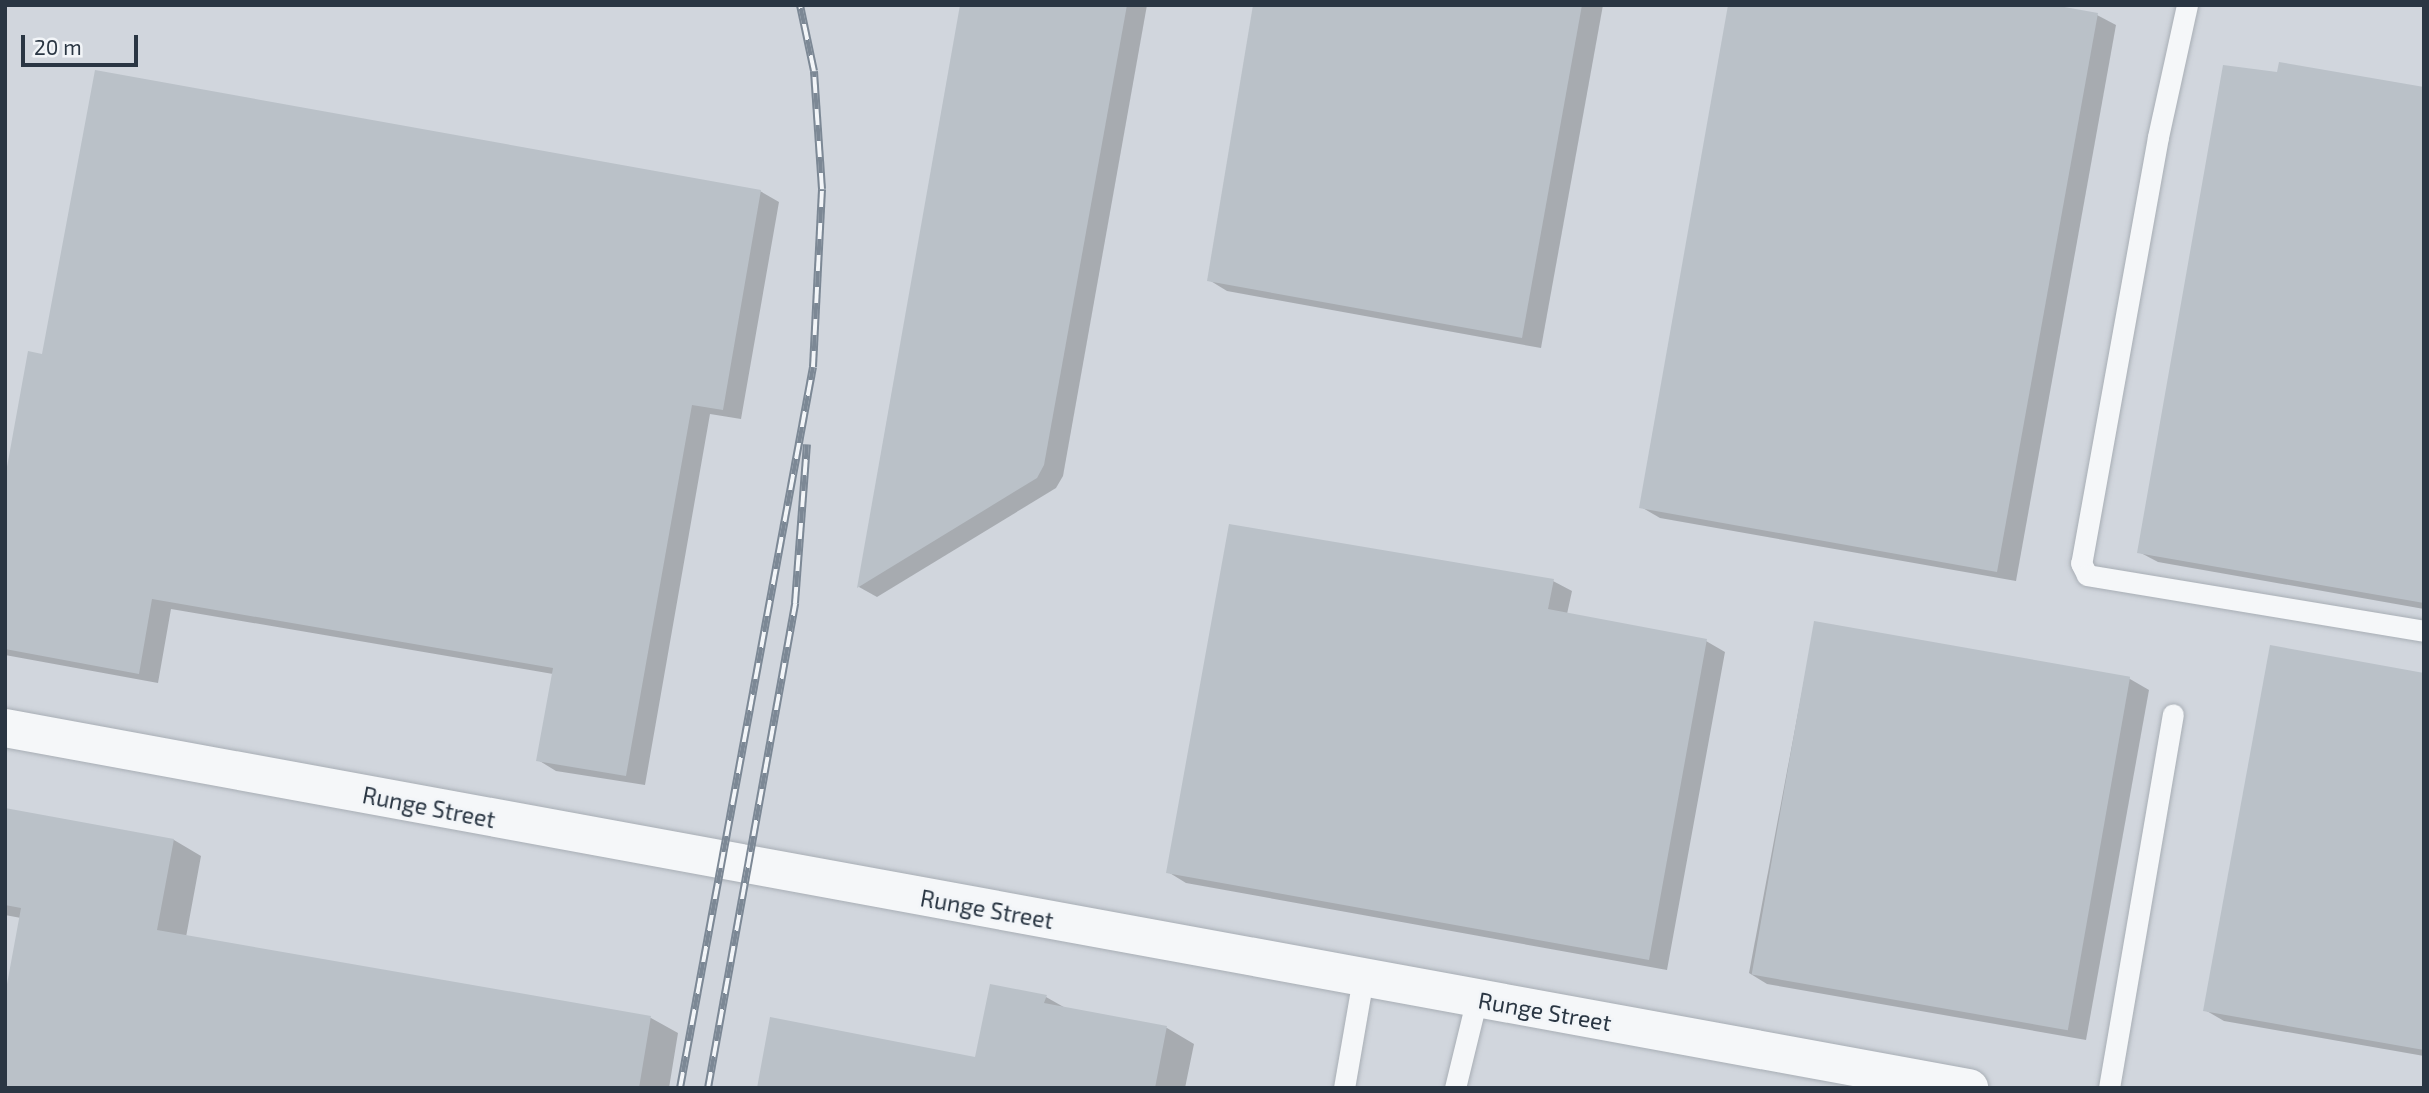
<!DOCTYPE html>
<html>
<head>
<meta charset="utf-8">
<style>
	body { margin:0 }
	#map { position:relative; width:2429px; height:1093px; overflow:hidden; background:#e3e7eb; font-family:"Exo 2",sans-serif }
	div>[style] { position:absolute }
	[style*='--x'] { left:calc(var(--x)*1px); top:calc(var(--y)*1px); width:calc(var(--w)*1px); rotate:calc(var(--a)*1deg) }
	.built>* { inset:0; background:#d1d6dd; transform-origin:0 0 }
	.shadow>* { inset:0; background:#0003 }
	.building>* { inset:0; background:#bac1c8; transform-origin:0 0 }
	.roads { filter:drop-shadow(0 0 2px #a8aeb5) drop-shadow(0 0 2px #a8aeb5) }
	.service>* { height:21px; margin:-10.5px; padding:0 10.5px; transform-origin:10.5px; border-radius:10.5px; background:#f5f7f9 }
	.minor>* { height:38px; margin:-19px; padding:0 19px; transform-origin:19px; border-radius:19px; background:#f5f7f9 }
	.rail>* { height:8px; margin-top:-4px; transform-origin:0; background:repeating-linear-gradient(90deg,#f2f5f8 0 16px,#7c8895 0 32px); box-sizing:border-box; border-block:2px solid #7c8895 }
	span { translate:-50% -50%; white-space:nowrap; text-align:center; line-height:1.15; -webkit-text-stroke:5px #f2f5f8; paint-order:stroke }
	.street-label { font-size:23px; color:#2a3643 }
	.frame { position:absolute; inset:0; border:7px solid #2a3643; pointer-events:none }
	.scale { position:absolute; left:21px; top:35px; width:117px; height:32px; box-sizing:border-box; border:4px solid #2a3643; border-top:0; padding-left:9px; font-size:21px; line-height:24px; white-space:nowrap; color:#2a3643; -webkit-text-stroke:5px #f2f5f8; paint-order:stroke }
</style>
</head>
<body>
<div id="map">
	<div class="built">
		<div style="left:5px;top:5px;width:2419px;height:1083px"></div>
	</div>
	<div class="shadow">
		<div style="clip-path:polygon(962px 5px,1147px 5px,1063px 476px,1056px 488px,877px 597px,859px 587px)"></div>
		<div style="clip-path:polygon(1255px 5px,1603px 5px,1541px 348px,1227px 291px,1209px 280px)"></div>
		<div style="clip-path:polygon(2097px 15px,2116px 25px,2016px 581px,1660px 518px,1641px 507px)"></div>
		<div style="clip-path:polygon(2424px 89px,2424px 609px,2158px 562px,2139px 552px)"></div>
		<div style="clip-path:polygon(760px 191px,779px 202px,741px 419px,710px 414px,645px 785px,556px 771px,538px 760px,553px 674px,171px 609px,158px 683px,5px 655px,5px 487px,43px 356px)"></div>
		<div style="clip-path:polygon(1553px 581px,1572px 591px,1567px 614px,1706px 641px,1725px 652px,1667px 970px,1186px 883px,1168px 872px)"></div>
		<div style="clip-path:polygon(1815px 623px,2130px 679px,2149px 690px,2086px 1040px,1767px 984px,1749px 973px)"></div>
		<div style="clip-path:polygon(2424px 675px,2424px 1056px,2224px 1021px,2205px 1010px)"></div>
		<div style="clip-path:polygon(5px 810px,174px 840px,201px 856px,186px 937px,651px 1018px,678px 1033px,669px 1088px,5px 1088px,21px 918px,5px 915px)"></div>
		<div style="clip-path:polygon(1046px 997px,1069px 1010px,1167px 1028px,1194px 1044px,1185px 1088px,759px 1088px,976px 1059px)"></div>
	</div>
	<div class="building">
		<div style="clip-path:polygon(960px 5px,1127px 5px,1044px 465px,1037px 478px,857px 588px)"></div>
		<div style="clip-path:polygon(1253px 5px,1582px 5px,1522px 338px,1207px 281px)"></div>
		<div style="clip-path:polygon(1728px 5px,2053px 5px,2098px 13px,1997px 572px,1639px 508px)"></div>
		<div style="clip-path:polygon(2279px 62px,2424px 87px,2424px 603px,2137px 553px,2223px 65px,2277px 72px)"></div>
		<div style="clip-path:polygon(95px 70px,761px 190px,723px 410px,692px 405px,626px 776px,536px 761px,553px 668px,152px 599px,139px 674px,5px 649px,5px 478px,28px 351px,42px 354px)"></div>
		<div style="clip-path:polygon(1229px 524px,1554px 579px,1548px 609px,1707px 639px,1649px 960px,1166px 873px)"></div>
		<div style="left:1814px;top:621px;width:321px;height:359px;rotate:10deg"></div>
		<div style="clip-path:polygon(2270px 645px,2424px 673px,2424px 1050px,2203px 1011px)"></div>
		<div style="clip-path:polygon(5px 808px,174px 839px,157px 930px,651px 1016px,639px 1088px,5px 1088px,5px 995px,21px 908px,5px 905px)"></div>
		<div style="clip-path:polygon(990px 984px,1047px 995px,1044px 1003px,1167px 1026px,1155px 1088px,757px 1088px,770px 1017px,975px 1057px)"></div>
	</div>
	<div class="roads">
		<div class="service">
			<div style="--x:2187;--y:5;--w:135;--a:102.4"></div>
			<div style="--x:2158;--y:137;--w:433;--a:100.2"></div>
			<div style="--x:2081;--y:563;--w:13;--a:63"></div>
			<div style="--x:2087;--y:575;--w:342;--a:9.4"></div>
			<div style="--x:1344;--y:1088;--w:112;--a:-80.2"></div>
			<div style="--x:1455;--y:1088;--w:93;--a:-76.3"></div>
			<div style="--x:2109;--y:1088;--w:379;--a:-80.3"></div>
		</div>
		<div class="minor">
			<div style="--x:5;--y:728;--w:1997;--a:10.39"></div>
		</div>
	</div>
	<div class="rail">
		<div style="--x:680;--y:1088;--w:733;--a:-79.55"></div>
		<div style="--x:813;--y:367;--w:178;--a:-87.1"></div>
		<div style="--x:822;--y:189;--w:118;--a:-93.9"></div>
		<div style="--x:814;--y:71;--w:67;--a:-102"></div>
		<div style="--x:708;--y:1088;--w:493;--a:-79.8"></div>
		<div style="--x:795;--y:603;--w:159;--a:-85.7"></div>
	</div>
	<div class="street-label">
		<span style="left:429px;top:807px;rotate:11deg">Runge Street</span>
		<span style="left:987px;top:909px;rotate:10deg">Runge Street</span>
		<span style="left:1545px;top:1011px;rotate:10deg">Runge Street</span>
	</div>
	<div class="frame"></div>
	<div class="scale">20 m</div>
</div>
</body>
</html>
